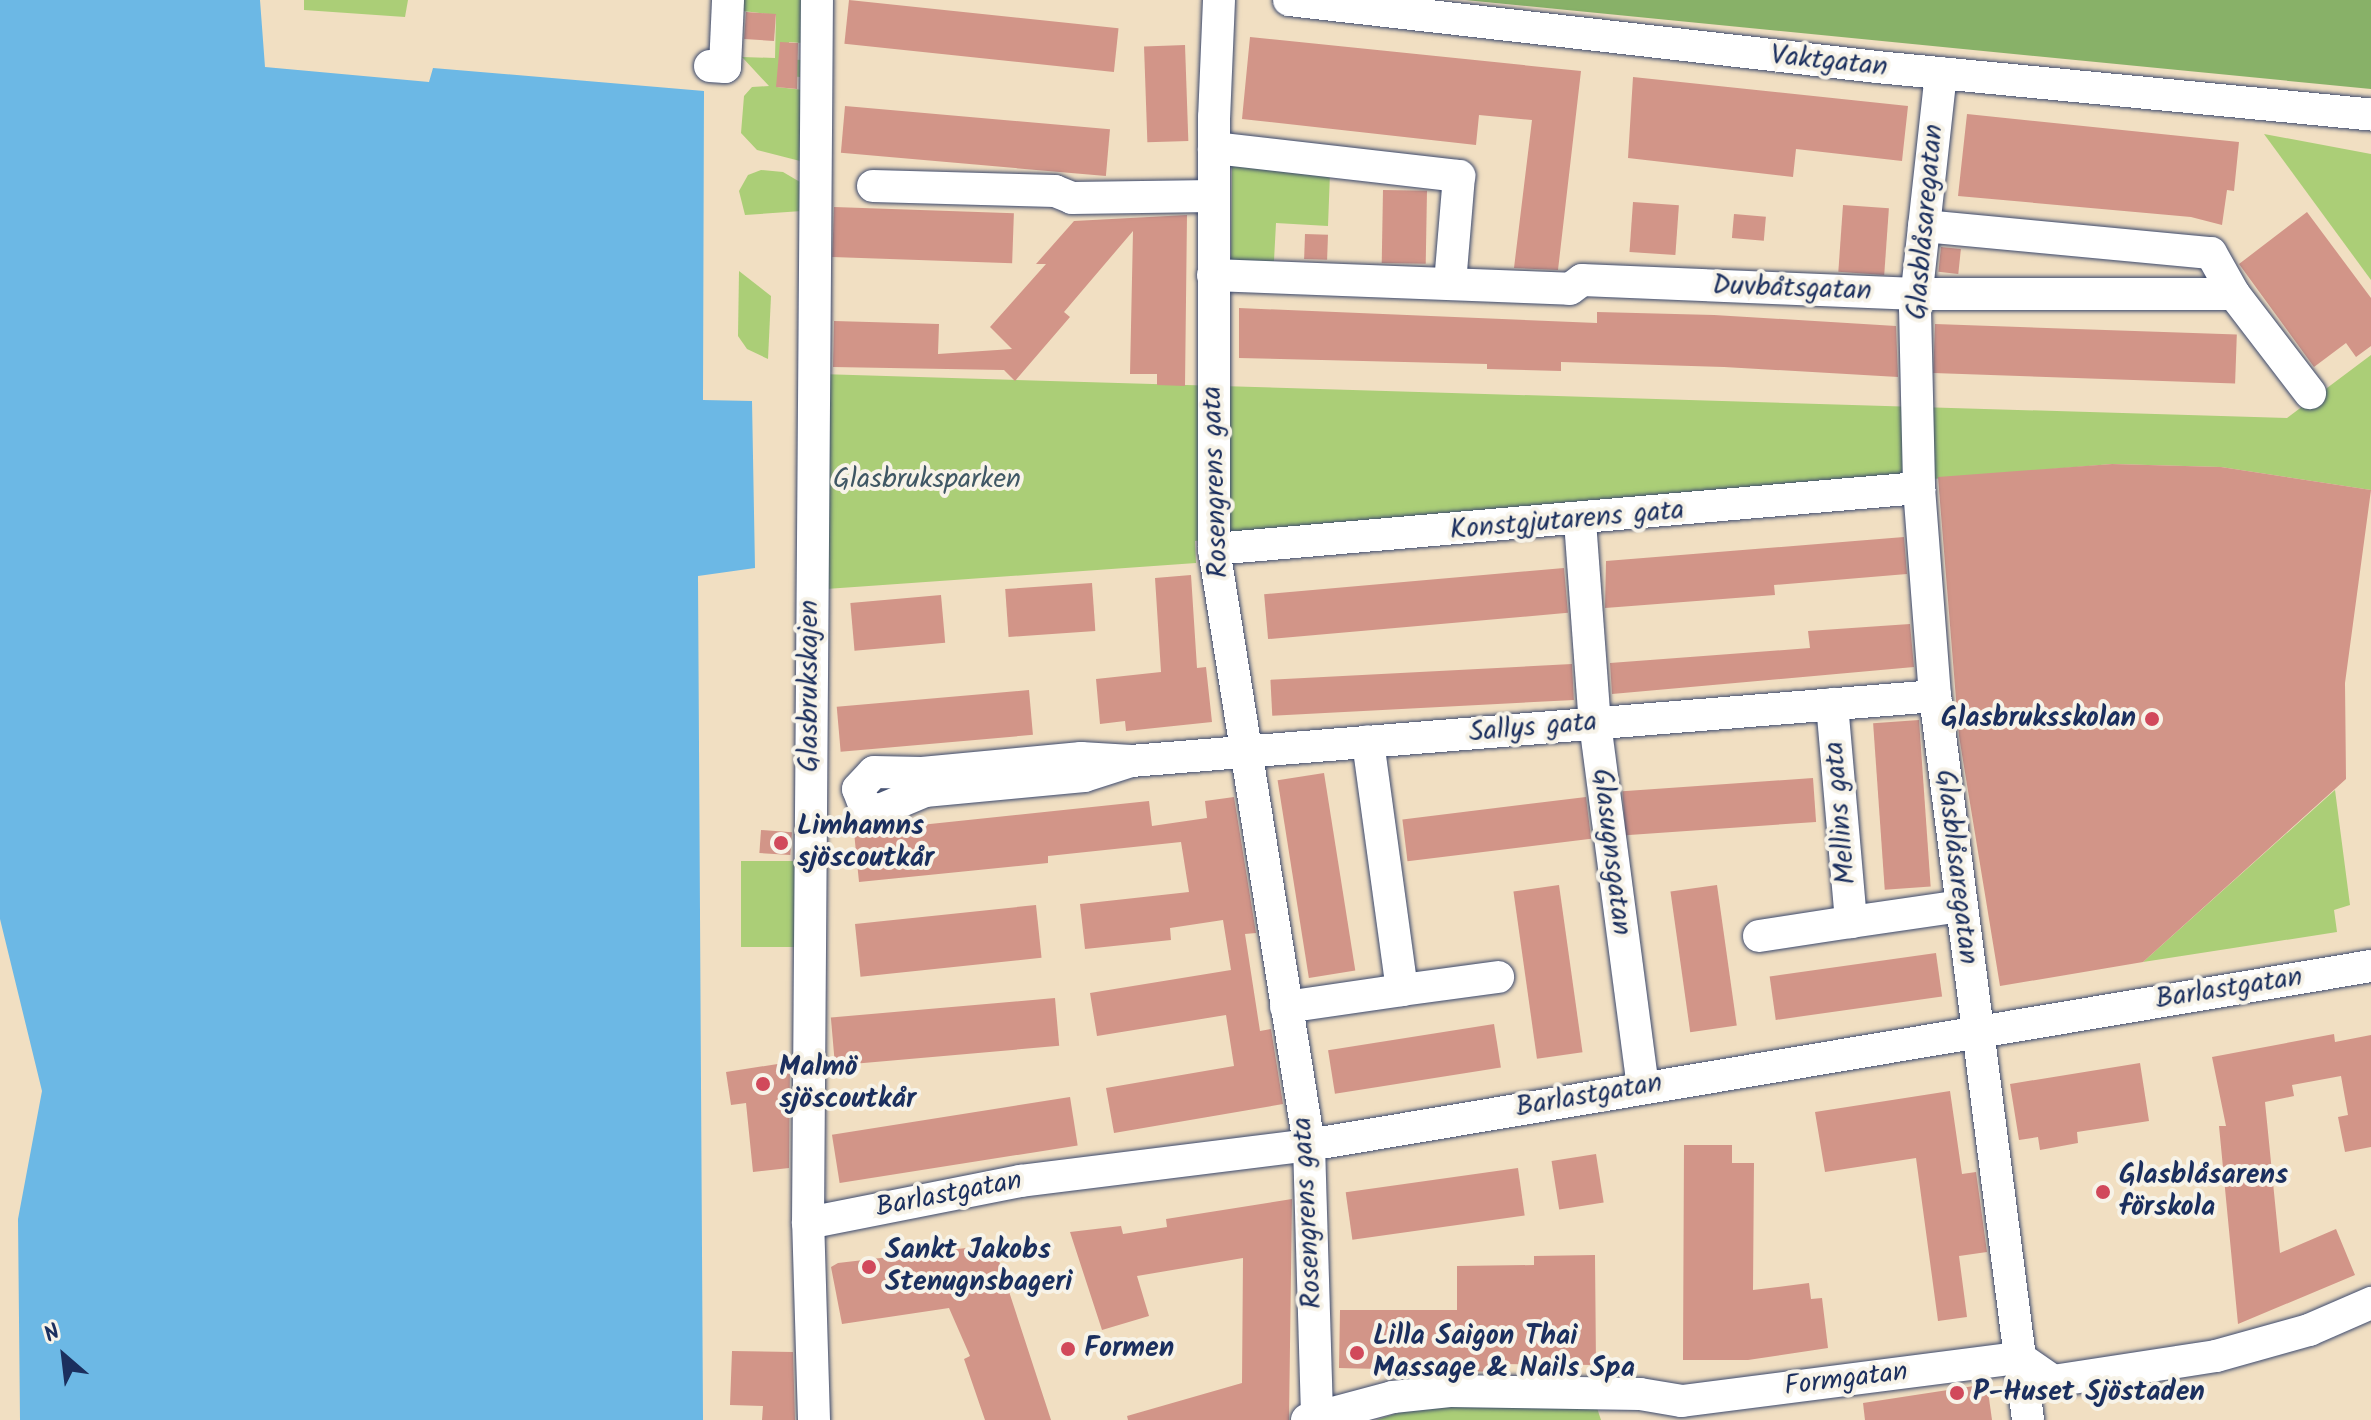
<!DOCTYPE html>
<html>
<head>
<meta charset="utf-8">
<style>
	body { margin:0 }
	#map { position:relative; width:2371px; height:1420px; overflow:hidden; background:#f1dfc2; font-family:Kalam,sans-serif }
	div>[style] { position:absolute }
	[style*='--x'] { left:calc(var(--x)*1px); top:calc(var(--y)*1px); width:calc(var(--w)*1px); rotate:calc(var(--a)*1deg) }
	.green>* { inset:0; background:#abce77; transform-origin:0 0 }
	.forest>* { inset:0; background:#88b168 }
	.water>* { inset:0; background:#6cb8e5 }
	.building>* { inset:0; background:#d29588; transform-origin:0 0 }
	.roads { filter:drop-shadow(0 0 2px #3b496d) drop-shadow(0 0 2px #3b496d) }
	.minor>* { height:32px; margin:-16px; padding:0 16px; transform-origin:16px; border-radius:16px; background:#fff }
	.dots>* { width:22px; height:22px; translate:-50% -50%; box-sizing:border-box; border:4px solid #f7f3e8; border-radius:50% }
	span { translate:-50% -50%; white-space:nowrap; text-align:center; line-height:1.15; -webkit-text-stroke:8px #f7f3e8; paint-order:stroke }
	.street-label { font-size:28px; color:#1b2f5e }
	.park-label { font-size:28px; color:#3f5764 }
	.poi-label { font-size:28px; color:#1b2f5e; font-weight:700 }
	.right { translate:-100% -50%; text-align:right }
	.left { translate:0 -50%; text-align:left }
	.north { position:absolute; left:24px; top:1316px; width:80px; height:80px; -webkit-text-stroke:6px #f7f3e8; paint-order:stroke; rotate:332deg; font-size:22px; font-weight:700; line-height:32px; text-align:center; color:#1b2f5e }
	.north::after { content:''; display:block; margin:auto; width:28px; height:36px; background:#1b2f5e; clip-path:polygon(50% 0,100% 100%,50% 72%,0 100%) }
</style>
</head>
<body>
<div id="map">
	<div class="green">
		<div style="clip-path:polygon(304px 0,408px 0,405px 17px,304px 10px)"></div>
		<div style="clip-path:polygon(741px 0,804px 0,802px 43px,789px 42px,787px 59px,801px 60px,800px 77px,778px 75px,777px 87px,803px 90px,804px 162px,757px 150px,741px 133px,744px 96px,752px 87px,769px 86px,742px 57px,775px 58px,776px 15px,743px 11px)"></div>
		<div style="clip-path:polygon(2264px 134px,2371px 154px,2371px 280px)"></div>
		<div style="clip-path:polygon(1232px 163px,1330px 173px,1328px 226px,1276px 223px,1274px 261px,1231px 261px)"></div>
		<div style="clip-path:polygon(761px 170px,783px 172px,800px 182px,802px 211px,745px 215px,739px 191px,748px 175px)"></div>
		<div style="clip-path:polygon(739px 271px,771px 296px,768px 359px,747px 349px,738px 336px)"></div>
		<div style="clip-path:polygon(2371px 355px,2371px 490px,2221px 467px,2112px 464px,1195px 541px,1196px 563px,826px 589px,820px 374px,2287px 418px)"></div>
		<div style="clip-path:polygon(2335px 790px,2350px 905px,2334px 910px,2337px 932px,2143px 962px)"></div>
		<div style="left:741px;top:861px;width:60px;height:86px"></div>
		<div style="clip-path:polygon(1594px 1399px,1601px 1420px,1376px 1420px,1410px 1409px)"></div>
	</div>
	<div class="forest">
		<div style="clip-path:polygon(1465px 0,2371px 0,2371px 89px)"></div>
	</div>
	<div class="water">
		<div style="clip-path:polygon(0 0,260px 0,265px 67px,429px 82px,433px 68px,704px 91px,703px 400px,752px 401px,755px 568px,698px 576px,703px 1420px,20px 1420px,18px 1219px,42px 1091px,0 919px)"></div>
	</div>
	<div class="building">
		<div style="left:849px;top:0;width:271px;height:44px;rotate:6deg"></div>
		<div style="left:746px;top:12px;width:30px;height:27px;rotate:4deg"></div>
		<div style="clip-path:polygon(1250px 37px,1581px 71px,1558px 270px,1514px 268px,1532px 120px,1479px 115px,1476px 145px,1242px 119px)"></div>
		<div style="clip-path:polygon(780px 42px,798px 43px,797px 89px,776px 87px)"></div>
		<div style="left:1185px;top:45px;width:96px;height:41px;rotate:88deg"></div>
		<div style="clip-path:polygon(1633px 77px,1908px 106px,1902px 161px,1796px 149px,1793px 177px,1628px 158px)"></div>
		<div style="left:845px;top:106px;width:266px;height:47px;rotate:5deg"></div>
		<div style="clip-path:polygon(1967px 114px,2239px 142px,2234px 191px,2227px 190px,2222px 225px,2191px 217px,1958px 196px)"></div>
		<div style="left:1383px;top:190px;width:44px;height:73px;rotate:1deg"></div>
		<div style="left:1633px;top:202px;width:46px;height:50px;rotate:4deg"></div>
		<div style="left:1843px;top:205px;width:46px;height:67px;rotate:4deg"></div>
		<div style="left:834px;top:207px;width:180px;height:50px;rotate:2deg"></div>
		<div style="clip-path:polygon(2307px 212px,2371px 298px,2371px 346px,2356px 357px,2346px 343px,2314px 367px,2239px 264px)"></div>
		<div style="left:1734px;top:214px;width:32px;height:24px;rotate:5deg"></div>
		<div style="clip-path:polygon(1187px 215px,1185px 386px,1157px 385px,1157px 374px,1130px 374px,1133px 231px,1064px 312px,1070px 317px,1015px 381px,1004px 370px,833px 367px,834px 321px,939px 324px,938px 354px,1012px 349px,990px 327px,1046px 264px,1036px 264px,1074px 221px)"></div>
		<div style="left:1305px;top:234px;width:23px;height:25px;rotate:2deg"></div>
		<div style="left:1941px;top:247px;width:20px;height:25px;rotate:6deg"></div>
		<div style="clip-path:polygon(1239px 308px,1597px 323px,1597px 312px,1714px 315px,1896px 326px,1898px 377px,1724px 367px,1561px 362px,1561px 371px,1487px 369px,1487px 364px,1239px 358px)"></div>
		<div style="left:1935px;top:324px;width:302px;height:49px;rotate:2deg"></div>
		<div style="clip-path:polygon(2112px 464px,2221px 467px,2371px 490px,2345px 683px,2346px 779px,2143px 962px,2000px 986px,1959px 736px,1938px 477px)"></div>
		<div style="clip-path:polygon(1904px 537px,1907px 574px,1774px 585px,1775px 595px,1605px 608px,1606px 561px)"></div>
		<div style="left:1564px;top:568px;width:45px;height:301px;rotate:85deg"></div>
		<div style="clip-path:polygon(1191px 575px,1197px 668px,1206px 667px,1212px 722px,1126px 731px,1125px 721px,1100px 724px,1096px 679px,1161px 672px,1155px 578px)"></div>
		<div style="left:1092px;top:583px;width:48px;height:87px;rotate:86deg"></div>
		<div style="left:941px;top:595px;width:48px;height:91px;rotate:85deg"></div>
		<div style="clip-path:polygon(1910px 624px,1914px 667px,1612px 694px,1610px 663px,1810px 648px,1808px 631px)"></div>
		<div style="left:1572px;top:664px;width:36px;height:302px;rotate:87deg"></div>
		<div style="left:1029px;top:690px;width:45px;height:193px;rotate:85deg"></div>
		<div style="left:1919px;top:720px;width:167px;height:46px;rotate:86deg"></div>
		<div style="left:1324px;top:773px;width:200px;height:47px;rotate:81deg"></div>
		<div style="left:1813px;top:778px;width:44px;height:191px;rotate:86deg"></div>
		<div style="clip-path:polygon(1234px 797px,1256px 933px,1245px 934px,1260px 1031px,1271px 1029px,1283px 1104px,1114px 1133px,1106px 1088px,1234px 1066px,1226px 1015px,1097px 1036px,1090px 993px,1231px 970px,1223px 920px,1170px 928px,1171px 940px,1085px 949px,1080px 904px,1189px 892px,1181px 842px,1048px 856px,1048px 863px,859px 882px,854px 832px,1149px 801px,1152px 826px,1207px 818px,1205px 801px)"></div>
		<div style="left:1586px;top:797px;width:42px;height:185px;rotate:83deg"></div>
		<div style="left:761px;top:830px;width:31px;height:23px;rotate:4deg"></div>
		<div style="left:1559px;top:885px;width:169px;height:46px;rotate:82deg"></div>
		<div style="left:1717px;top:885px;width:142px;height:47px;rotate:82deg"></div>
		<div style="left:1036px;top:905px;width:53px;height:182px;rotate:84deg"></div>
		<div style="left:1936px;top:953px;width:44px;height:168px;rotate:82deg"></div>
		<div style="left:1055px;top:998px;width:48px;height:225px;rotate:85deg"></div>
		<div style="left:1494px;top:1024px;width:44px;height:168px;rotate:81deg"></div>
		<div style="clip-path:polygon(2334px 1034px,2335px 1042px,2371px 1035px,2371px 1147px,2345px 1152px,2338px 1117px,2348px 1115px,2341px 1076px,2292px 1085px,2294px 1096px,2265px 1102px,2280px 1253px,2336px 1229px,2355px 1275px,2238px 1324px,2219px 1126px,2226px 1126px,2212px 1057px)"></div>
		<div style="clip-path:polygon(790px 1062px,789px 1168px,753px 1172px,746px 1103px,731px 1105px,726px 1072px)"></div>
		<div style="clip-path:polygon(2140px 1063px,2149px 1121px,2077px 1132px,2078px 1143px,2040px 1150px,2038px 1137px,2019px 1140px,2010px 1084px)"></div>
		<div style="clip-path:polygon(1950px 1091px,1962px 1174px,1976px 1172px,1987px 1252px,1959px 1256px,1967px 1317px,1938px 1321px,1916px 1158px,1825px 1172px,1815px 1112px)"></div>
		<div style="left:1070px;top:1097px;width:49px;height:241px;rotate:81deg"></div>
		<div style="clip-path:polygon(1684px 1145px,1732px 1145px,1732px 1163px,1754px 1163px,1753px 1290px,1809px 1283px,1811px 1299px,1822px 1298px,1828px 1348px,1748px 1360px,1683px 1360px)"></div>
		<div style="left:1596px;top:1154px;width:49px;height:45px;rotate:81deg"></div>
		<div style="left:1518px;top:1168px;width:48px;height:174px;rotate:82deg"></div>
		<div style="clip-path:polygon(1292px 1199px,1289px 1420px,1128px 1420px,1127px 1416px,1242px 1383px,1243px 1258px,1137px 1276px,1149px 1316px,1102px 1330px,1070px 1232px,1121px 1226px,1123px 1234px,1167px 1227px,1166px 1219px)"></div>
		<div style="clip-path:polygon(992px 1245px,999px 1261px,1051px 1420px,985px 1420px,964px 1359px,970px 1356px,949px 1308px,842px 1324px,831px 1267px,838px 1263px)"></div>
		<div style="clip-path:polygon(1595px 1255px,1596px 1365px,1499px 1364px,1499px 1372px,1339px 1368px,1340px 1310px,1457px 1310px,1457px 1266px,1534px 1265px,1534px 1256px)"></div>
		<div style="clip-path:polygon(732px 1351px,793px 1352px,795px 1420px,762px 1420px,763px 1406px,730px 1405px)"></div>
		<div style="clip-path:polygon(1987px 1384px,1992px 1420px,1865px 1420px,1863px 1403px)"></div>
	</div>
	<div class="roads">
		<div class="minor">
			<div style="--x:1219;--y:0;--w:117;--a:92.4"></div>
			<div style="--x:1214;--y:117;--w:432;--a:90"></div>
			<div style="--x:1214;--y:549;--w:604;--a:80.94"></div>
			<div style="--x:1309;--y:1145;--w:275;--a:88.3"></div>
			<div style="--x:1289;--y:0;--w:592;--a:6.5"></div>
			<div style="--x:1877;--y:67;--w:496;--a:5.5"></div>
			<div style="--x:710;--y:66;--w:15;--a:4"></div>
			<div style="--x:725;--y:67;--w:67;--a:-87.4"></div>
			<div style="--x:1941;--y:73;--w:236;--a:96.3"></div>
			<div style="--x:1915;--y:308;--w:180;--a:88.7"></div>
			<div style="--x:1919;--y:488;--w:209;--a:85.6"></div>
			<div style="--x:1935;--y:696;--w:730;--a:82.68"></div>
			<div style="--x:1214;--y:148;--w:247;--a:6.5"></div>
			<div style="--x:1459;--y:176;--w:107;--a:94.8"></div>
			<div style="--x:873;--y:186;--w:182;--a:1.6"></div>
			<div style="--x:1055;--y:191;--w:18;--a:22"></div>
			<div style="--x:1072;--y:198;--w:141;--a:-0.8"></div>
			<div style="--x:1924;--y:226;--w:288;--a:5.4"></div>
			<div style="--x:2211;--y:253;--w:47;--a:60.7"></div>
			<div style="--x:2234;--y:294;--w:125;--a:52.5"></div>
			<div style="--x:1213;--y:275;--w:357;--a:2.2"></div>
			<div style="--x:1570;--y:289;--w:15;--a:-37"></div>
			<div style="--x:1582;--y:280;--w:335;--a:2.4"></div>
			<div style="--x:1917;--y:294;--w:317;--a:0"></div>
			<div style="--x:1580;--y:521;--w:203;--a:85.8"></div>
			<div style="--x:1595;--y:723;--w:367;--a:82.5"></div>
			<div style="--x:1214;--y:549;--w:708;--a:-4.95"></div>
			<div style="--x:1832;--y:704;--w:219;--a:85"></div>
			<div style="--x:1851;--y:922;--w:111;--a:-8.3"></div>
			<div style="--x:1131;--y:761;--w:49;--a:162.3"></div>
			<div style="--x:1084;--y:776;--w:160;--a:174.6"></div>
			<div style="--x:925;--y:791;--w:49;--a:157.1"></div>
			<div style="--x:880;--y:810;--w:15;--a:-169"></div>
			<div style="--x:865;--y:807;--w:19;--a:-111"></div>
			<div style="--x:858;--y:789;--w:23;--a:-47"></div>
			<div style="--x:874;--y:772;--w:48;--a:1.2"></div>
			<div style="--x:922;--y:773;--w:160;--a:-5.4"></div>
			<div style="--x:1081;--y:758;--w:50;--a:3.4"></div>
			<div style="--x:1131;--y:761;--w:807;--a:-4.62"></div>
			<div style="--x:1759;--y:936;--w:93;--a:-8.7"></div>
			<div style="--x:1402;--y:990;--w:97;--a:-7.7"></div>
			<div style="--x:1286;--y:1007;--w:117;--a:-8.3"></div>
			<div style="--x:1402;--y:990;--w:251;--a:-97.8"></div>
			<div style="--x:808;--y:1223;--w:217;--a:-11.2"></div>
			<div style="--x:1021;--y:1181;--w:290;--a:-7.1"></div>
			<div style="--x:1309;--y:1145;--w:1077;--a:-9.57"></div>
			<div style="--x:814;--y:1420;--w:197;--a:-91.7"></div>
			<div style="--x:808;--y:1223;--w:1223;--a:-89.58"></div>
			<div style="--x:1307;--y:1420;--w:89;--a:-15"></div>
			<div style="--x:1393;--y:1397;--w:57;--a:-6"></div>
			<div style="--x:1450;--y:1391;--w:190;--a:0.9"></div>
			<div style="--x:1640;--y:1394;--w:43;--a:9.5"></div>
			<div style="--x:1682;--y:1401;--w:341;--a:-7.3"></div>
			<div style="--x:2020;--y:1358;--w:40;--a:34.9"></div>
			<div style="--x:2053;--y:1381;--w:165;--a:-8.7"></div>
			<div style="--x:2216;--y:1356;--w:97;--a:-15.6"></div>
			<div style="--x:2309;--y:1330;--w:68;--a:-23.5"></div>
		</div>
	</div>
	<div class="dots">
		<div style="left:2152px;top:719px;background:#d1495b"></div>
		<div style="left:781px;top:843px;background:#d1495b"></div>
		<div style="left:763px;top:1084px;background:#d1495b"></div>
		<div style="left:2103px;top:1192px;background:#d1495b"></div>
		<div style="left:869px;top:1267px;background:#d1495b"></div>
		<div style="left:1068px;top:1349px;background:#d1495b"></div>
		<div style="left:1357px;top:1353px;background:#d1495b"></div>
		<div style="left:1957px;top:1393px;background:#d1495b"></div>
	</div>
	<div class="street-label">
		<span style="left:1829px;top:62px;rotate:6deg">Vaktgatan</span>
		<span style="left:1926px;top:222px;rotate:-85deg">Glasblåsaregatan</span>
		<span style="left:1792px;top:289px;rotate:2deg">Duvbåtsgatan</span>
		<span style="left:1216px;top:482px;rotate:-92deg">Rosengrens gata</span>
		<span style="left:1567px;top:521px;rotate:-5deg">Konstgjutarens gata</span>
		<span style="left:810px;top:686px;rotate:-90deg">Glasbrukskajen</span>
		<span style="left:1533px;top:728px;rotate:-5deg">Sallys gata</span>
		<span style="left:1841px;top:813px;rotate:-95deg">Mellins gata</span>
		<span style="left:1611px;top:852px;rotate:83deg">Glasugnsgatan</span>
		<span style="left:1956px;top:867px;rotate:83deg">Glasblåsaregatan</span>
		<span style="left:2229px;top:989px;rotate:-9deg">Barlastgatan</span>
		<span style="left:1589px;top:1096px;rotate:-10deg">Barlastgatan</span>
		<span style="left:949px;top:1195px;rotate:-11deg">Barlastgatan</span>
		<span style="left:1308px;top:1213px;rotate:-93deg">Rosengrens gata</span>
		<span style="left:1846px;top:1380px;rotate:-7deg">Formgatan</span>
	</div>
	<div class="park-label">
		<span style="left:927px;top:480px">Glasbruksparken</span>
	</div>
	<div class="poi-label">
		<span class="right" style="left:2136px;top:719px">Glasbruksskolan</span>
		<span class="left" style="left:797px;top:843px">Limhamns<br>sjöscoutkår</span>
		<span class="left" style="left:779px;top:1084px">Malmö<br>sjöscoutkår</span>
		<span class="left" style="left:2119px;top:1192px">Glasblåsarens<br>förskola</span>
		<span class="left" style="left:885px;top:1267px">Sankt Jakobs<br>Stenugnsbageri</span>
		<span class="left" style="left:1373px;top:1353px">Lilla Saigon Thai<br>Massage &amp; Nails Spa</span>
		<span class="left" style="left:1084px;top:1349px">Formen</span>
		<span class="left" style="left:1973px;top:1393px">P-Huset Sjöstaden</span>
	</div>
	<div class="north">N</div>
</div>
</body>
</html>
